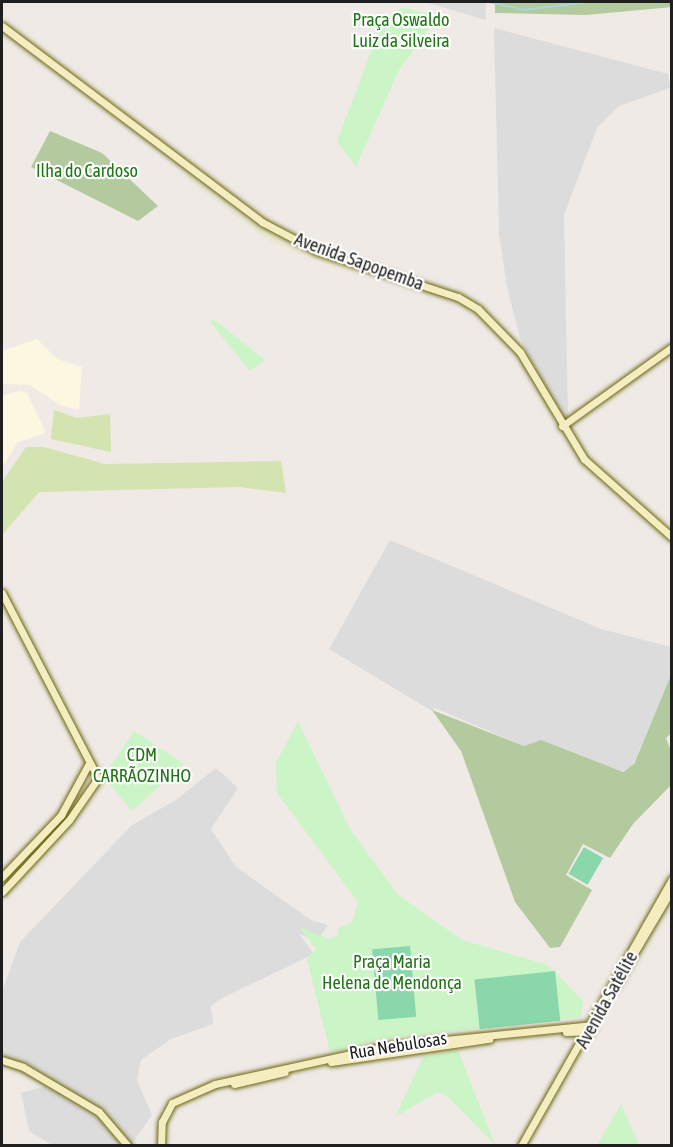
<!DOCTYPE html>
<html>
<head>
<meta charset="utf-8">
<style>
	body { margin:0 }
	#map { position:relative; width:673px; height:1147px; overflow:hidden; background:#efeae6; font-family:"Asap Condensed",sans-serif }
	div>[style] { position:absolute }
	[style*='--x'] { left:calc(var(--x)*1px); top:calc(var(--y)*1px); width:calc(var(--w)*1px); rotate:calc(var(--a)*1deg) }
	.residential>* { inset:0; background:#dddcdc }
	.education>* { inset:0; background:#fcf7e1 }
	.farmland>* { inset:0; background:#ece9d3 }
	.grass>* { inset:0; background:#d3e4b0 }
	.forest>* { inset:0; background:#b3ca9e }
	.park>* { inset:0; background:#cbf5c7 }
	.pitch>* { inset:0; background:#8bd7ac; transform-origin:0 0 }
	.stream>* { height:1.5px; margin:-0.75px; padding:0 0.75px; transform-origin:0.75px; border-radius:0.75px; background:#aad6d8 }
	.roads { filter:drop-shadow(0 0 2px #6d660f) drop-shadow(0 0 2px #6d660f) }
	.secondary>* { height:7px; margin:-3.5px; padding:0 3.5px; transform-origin:3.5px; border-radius:3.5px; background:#f4edbf }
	span { translate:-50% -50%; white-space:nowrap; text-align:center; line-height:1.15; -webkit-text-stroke:4.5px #fff; paint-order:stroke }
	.park-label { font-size:18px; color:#1f7415 }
	.street-label { font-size:18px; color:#1f1f1f }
	.frame { position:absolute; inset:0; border:3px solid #1f1f1f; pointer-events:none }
</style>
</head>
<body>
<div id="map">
	<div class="residential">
		<div style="clip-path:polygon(424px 2px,486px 2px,486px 20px)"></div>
		<div style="clip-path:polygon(494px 28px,668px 74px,670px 88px,619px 106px,597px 128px,564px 215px,568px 418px,563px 421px,520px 338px,507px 287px,499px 234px)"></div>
		<div style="clip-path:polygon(390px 540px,601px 629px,671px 647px,671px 675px,632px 767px,619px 772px,535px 742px,524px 746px,435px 708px,432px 711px,329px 649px)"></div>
		<div style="clip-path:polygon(216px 768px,238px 788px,211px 829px,236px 867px,311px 920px,328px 925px,318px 940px,299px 934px,314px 954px,222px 998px,211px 1006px,213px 1024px,171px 1039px,141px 1060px,137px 1080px,152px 1115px,131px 1145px,52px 1145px,29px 1131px,21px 1093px,46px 1086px,2px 1064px,2px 992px,20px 942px,132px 825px,176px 800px)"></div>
	</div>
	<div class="education">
		<div style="clip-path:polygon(37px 339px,57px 359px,82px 367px,79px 410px,60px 405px,30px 385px,2px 384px,2px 351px)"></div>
		<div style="clip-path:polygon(20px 391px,27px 393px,46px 433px,18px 442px,2px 467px,2px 396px)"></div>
	</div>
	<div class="farmland">
		<div style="clip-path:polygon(188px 174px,223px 204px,223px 198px,228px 202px,226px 207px,262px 228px,305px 252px,364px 271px,362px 276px,270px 242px,186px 178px)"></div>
	</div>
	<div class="grass">
		<div style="clip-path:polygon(54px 410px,77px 418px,110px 414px,111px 452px,51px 439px)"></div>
		<div style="clip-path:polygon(26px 447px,44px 447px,105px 464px,281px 461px,286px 493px,239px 487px,39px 492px,2px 535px,2px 482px)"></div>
	</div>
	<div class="forest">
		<div style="clip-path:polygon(495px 2px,671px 2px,672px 7px,586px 15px,495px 13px)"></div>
		<div style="clip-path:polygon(50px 131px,102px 153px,158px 206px,138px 221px,31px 167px)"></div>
		<div style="clip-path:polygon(671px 675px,671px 733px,666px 738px,671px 751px,671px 785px,633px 824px,610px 858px,583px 844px,566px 875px,592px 890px,560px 947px,550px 948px,515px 902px,461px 751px,432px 710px,524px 746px,541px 740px,623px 772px,634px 764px)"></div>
	</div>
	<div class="park">
		<div style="clip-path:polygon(402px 7px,438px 16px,399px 70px,356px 167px,337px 141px,383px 20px)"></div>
		<div style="clip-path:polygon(213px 319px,235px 336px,265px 360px,250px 371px,211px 323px)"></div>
		<div style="clip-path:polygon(298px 721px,350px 829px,398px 895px,462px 940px,548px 965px,583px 1001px,581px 1017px,382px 1039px,330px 1052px,307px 959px,316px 949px,299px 927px,330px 939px,339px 934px,337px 929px,352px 922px,358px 902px,277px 793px,276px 763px)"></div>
		<div style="clip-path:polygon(134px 731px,184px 764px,132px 811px,103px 777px)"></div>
		<div style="clip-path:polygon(458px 1050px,470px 1081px,495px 1145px,447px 1096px,437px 1092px,395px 1117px,423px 1057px)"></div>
		<div style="clip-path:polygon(621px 1104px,639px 1145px,597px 1145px)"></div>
	</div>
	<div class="pitch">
		<div style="left:584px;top:847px;width:22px;height:31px;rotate:30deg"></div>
		<div style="left:410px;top:946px;width:71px;height:38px;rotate:85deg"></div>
		<div style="left:555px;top:971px;width:50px;height:81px;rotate:84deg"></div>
	</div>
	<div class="stream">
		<div style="--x:490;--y:2;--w:35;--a:13"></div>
		<div style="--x:524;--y:10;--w:64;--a:-7.2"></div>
	</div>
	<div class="roads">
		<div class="secondary">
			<div style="--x:2;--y:26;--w:326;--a:37"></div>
			<div style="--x:262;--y:222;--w:62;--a:27.8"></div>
			<div style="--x:317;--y:251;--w:148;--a:18.1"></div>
			<div style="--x:458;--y:297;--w:23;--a:31"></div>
			<div style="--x:478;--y:309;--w:60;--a:45.7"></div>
			<div style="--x:520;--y:352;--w:125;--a:59.1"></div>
			<div style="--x:584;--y:459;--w:118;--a:41.6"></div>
			<div style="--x:562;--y:426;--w:135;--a:-35.7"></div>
			<div style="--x:2;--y:593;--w:208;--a:62.6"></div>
			<div style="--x:98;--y:778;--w:51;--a:124.6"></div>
			<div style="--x:69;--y:820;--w:98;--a:132.9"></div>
			<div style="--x:2;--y:877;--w:86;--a:-46.4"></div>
			<div style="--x:61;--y:815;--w:57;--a:-61.6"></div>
			<div style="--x:614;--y:987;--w:114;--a:-59.4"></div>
			<div style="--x:566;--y:1032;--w:24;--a:-2"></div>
			<div style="--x:2;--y:1060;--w:22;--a:18"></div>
			<div style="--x:23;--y:1067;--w:88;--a:30.6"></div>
			<div style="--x:99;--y:1112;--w:45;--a:49.5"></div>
			<div style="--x:331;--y:1062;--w:160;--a:-8.3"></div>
			<div style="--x:234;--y:1084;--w:52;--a:-13.2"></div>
			<div style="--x:161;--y:1146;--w:24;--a:-88"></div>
			<div style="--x:162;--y:1122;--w:21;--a:-62"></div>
			<div style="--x:172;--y:1103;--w:47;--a:-23.8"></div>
			<div style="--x:215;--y:1084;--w:175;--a:-12.5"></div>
			<div style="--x:386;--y:1046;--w:208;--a:-5.8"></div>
			<div style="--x:521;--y:1146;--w:307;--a:-60.5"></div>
		</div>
	</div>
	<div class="park-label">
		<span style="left:401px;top:31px">Praça Oswaldo<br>Luiz da Silveira</span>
		<span style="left:87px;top:171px">Ilha do Cardoso</span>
		<span style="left:142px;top:766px">CDM<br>CARRÃOZINHO</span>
		<span style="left:392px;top:973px">Praça Maria<br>Helena de Mendonça</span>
	</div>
	<div class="street-label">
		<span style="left:359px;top:262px;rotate:20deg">Avenida Sapopemba</span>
		<span style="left:607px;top:1000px;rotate:-61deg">Avenida Satélite</span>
		<span style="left:398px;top:1046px;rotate:-9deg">Rua Nebulosas</span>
	</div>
	<div class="frame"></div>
</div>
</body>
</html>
